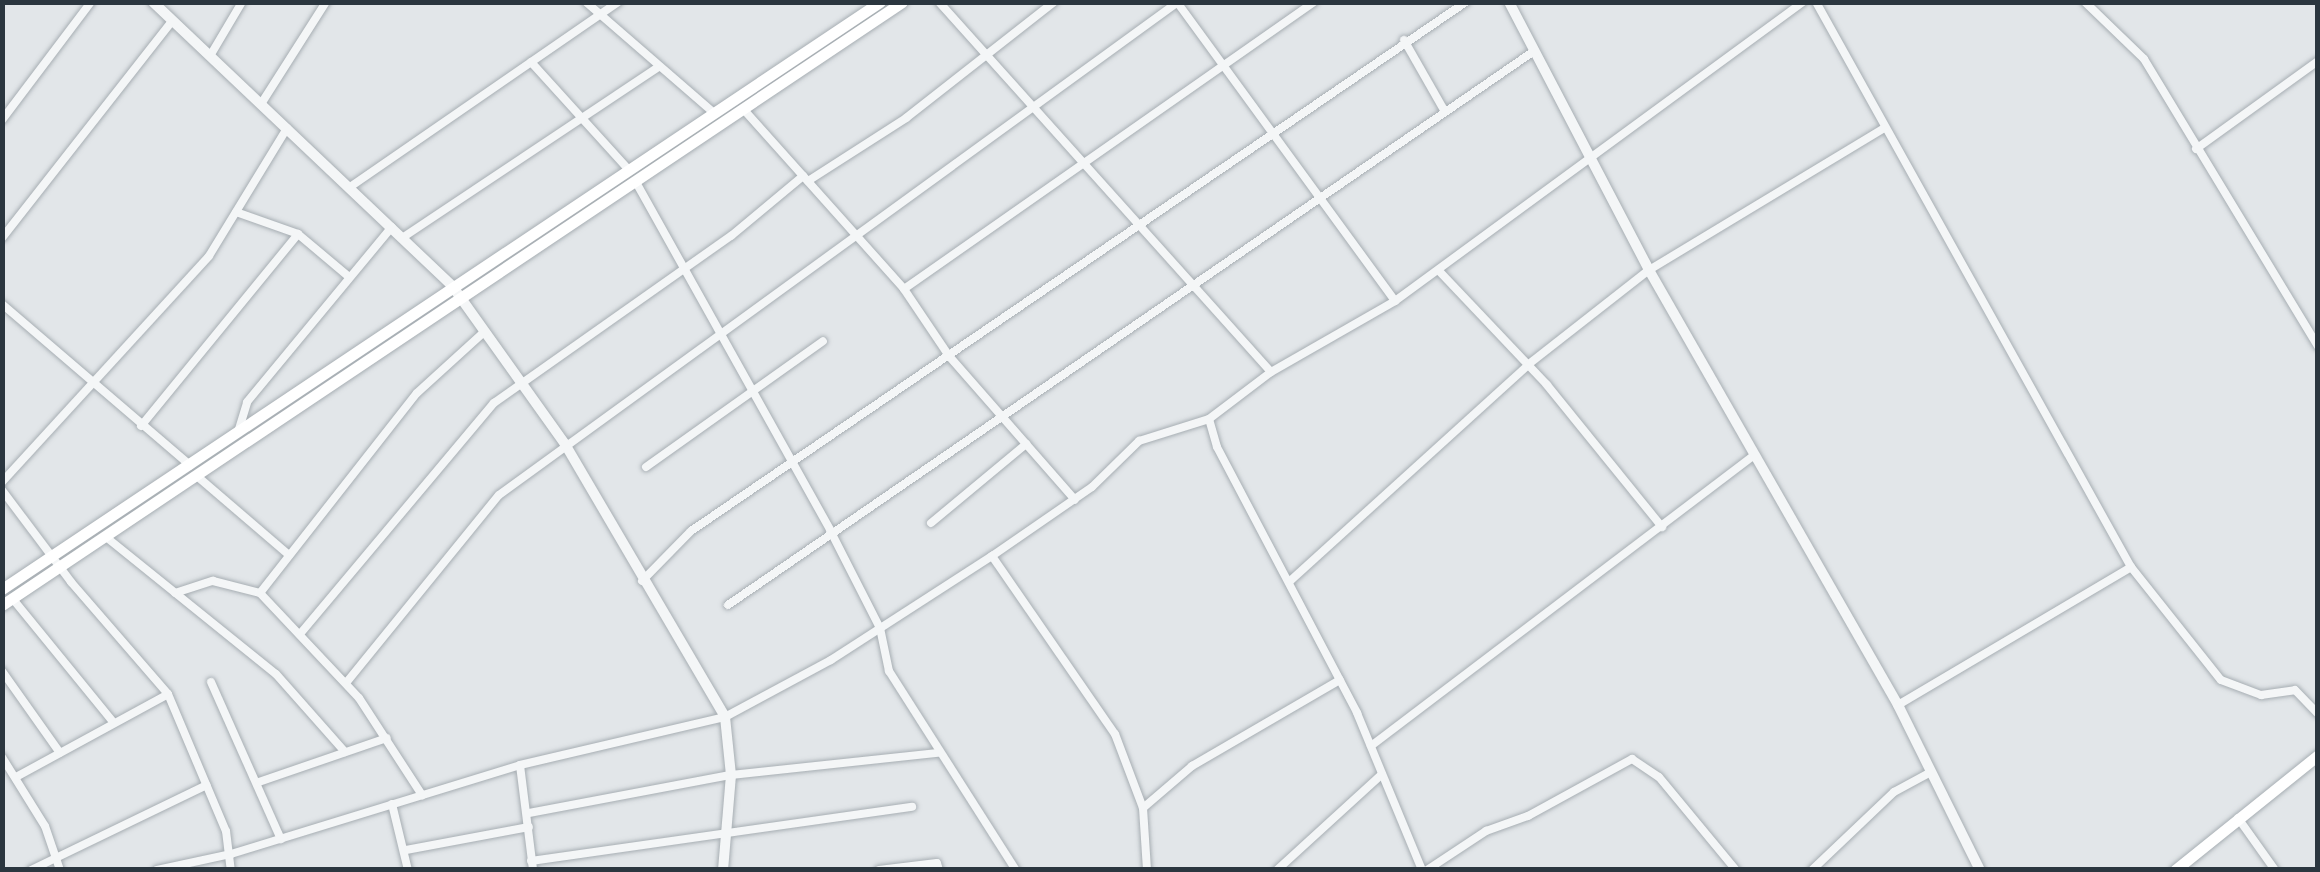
<!DOCTYPE html>
<html>
<head>
<meta charset="utf-8">
<style>
	body { margin:0 }
	#map { position:relative; width:2320px; height:872px; overflow:hidden; background:#e2e6e9; font-family:Helvetica,sans-serif }
	div>[style] { position:absolute }
	[style*='--x'] { left:calc(var(--x)*1px); top:calc(var(--y)*1px); width:calc(var(--w)*1px); rotate:calc(var(--a)*1deg) }
	.roads { filter:drop-shadow(0 0 2px #a7aeb3) drop-shadow(0 0 2px #a7aeb3) }
	.minor>* { height:8px; margin:-4px; padding:0 4px; transform-origin:4px; border-radius:4px; background:#f4f6f7 }
	.tertiary>* { height:10px; margin:-5px; padding:0 5px; transform-origin:5px; border-radius:5px; background:#f4f6f7 }
	.secondary>* { height:11px; margin:-5.5px; padding:0 5.5px; transform-origin:5.5px; border-radius:5.5px; background:#fff }
	span { translate:-50% -50%; white-space:nowrap; text-align:center; line-height:1.15; -webkit-text-stroke:9px #f1f4f6; paint-order:stroke }
	.frame { position:absolute; inset:0; border:5px solid #2b363f; pointer-events:none }
</style>
</head>
<body>
<div id="map">
	<div class="roads">
		<div class="minor">
			<div style="--x:586;--y:2;--w:169;--a:40.9"></div>
			<div style="--x:939;--y:2;--w:497;--a:48.1"></div>
			<div style="--x:1177;--y:2;--w:370;--a:53.9"></div>
			<div style="--x:1816;--y:2;--w:647;--a:60.86"></div>
			<div style="--x:2131;--y:567;--w:144;--a:51.5"></div>
			<div style="--x:2221;--y:680;--w:43;--a:20.6"></div>
			<div style="--x:2261;--y:695;--w:34;--a:-8"></div>
			<div style="--x:2295;--y:690;--w:33;--a:46"></div>
			<div style="--x:2085;--y:2;--w:82;--a:44"></div>
			<div style="--x:2144;--y:59;--w:336;--a:58.8"></div>
			<div style="--x:1404;--y:40;--w:81;--a:60.3"></div>
			<div style="--x:210;--y:56;--w:63;--a:-59.3"></div>
			<div style="--x:531;--y:62;--w:147;--a:47.8"></div>
			<div style="--x:261;--y:104;--w:121;--a:-57.5"></div>
			<div style="--x:745;--y:111;--w:239;--a:48.2"></div>
			<div style="--x:904;--y:289;--w:81;--a:56.1"></div>
			<div style="--x:949;--y:356;--w:191;--a:48.8"></div>
			<div style="--x:2;--y:120;--w:148;--a:-53"></div>
			<div style="--x:2196;--y:149;--w:150;--a:-35.8"></div>
			<div style="--x:808;--y:181;--w:117;--a:-32.7"></div>
			<div style="--x:906;--y:118;--w:188;--a:-38.1"></div>
			<div style="--x:637;--y:184;--w:396;--a:60.8"></div>
			<div style="--x:830;--y:530;--w:110;--a:63"></div>
			<div style="--x:880;--y:628;--w:44;--a:78.2"></div>
			<div style="--x:889;--y:671;--w:236;--a:57.5"></div>
			<div style="--x:350;--y:187;--w:326;--a:-34.6"></div>
			<div style="--x:236;--y:212;--w:66;--a:19.5"></div>
			<div style="--x:298;--y:234;--w:67;--a:40.1"></div>
			<div style="--x:2;--y:238;--w:276;--a:-51.9"></div>
			<div style="--x:402;--y:238;--w:308;--a:-33.7"></div>
			<div style="--x:1439;--y:271;--w:157;--a:46.5"></div>
			<div style="--x:1547;--y:385;--w:183;--a:51"></div>
			<div style="--x:904;--y:289;--w:500;--a:-34.99"></div>
			<div style="--x:2;--y:304;--w:248;--a:40.6"></div>
			<div style="--x:1209;--y:419;--w:29;--a:74"></div>
			<div style="--x:1217;--y:447;--w:301;--a:62.2"></div>
			<div style="--x:1357;--y:713;--w:170;--a:67.5"></div>
			<div style="--x:141;--y:426;--w:248;--a:-50.7"></div>
			<div style="--x:239;--y:429;--w:28;--a:-73"></div>
			<div style="--x:247;--y:402;--w:227;--a:-50.4"></div>
			<div style="--x:646;--y:467;--w:217;--a:-35.4"></div>
			<div style="--x:198;--y:477;--w:120;--a:40.6"></div>
			<div style="--x:2;--y:482;--w:306;--a:-47.5"></div>
			<div style="--x:209;--y:256;--w:150;--a:-58.6"></div>
			<div style="--x:2;--y:490;--w:115;--a:53.1"></div>
			<div style="--x:71;--y:582;--w:148;--a:49.1"></div>
			<div style="--x:168;--y:694;--w:149;--a:67.1"></div>
			<div style="--x:226;--y:831;--w:39;--a:83"></div>
			<div style="--x:931;--y:523;--w:124;--a:-39.7"></div>
			<div style="--x:106;--y:537;--w:218;--a:38.9"></div>
			<div style="--x:276;--y:674;--w:104;--a:48.5"></div>
			<div style="--x:992;--y:556;--w:216;--a:55.4"></div>
			<div style="--x:1115;--y:734;--w:79;--a:69.3"></div>
			<div style="--x:1143;--y:808;--w:62;--a:86.3"></div>
			<div style="--x:642;--y:581;--w:70;--a:-45.6"></div>
			<div style="--x:691;--y:531;--w:938;--a:-34.32"></div>
			<div style="--x:1290;--y:581;--w:323;--a:-42.2"></div>
			<div style="--x:1529;--y:364;--w:152;--a:-38.1"></div>
			<div style="--x:1649;--y:270;--w:273;--a:-31.1"></div>
			<div style="--x:175;--y:593;--w:40;--a:-18"></div>
			<div style="--x:213;--y:581;--w:49;--a:14.3"></div>
			<div style="--x:260;--y:593;--w:144;--a:46.7"></div>
			<div style="--x:359;--y:698;--w:116;--a:57"></div>
			<div style="--x:260;--y:593;--w:254;--a:-51.9"></div>
			<div style="--x:417;--y:393;--w:91;--a:-42.3"></div>
			<div style="--x:12;--y:598;--w:161;--a:50.8"></div>
			<div style="--x:728;--y:605;--w:978;--a:-34.5"></div>
			<div style="--x:300;--y:634;--w:302;--a:-50"></div>
			<div style="--x:494;--y:403;--w:290;--a:-35.2"></div>
			<div style="--x:731;--y:236;--w:94;--a:-39.8"></div>
			<div style="--x:2;--y:671;--w:100;--a:54.7"></div>
			<div style="--x:211;--y:682;--w:172;--a:66"></div>
			<div style="--x:346;--y:683;--w:242;--a:-50.9"></div>
			<div style="--x:499;--y:495;--w:839;--a:-35.98"></div>
			<div style="--x:1898;--y:705;--w:271;--a:-30.6"></div>
			<div style="--x:1371;--y:746;--w:482;--a:-37.2"></div>
			<div style="--x:2;--y:757;--w:81;--a:58.1"></div>
			<div style="--x:45;--y:826;--w:46;--a:71.2"></div>
			<div style="--x:520;--y:765;--w:106;--a:82.9"></div>
			<div style="--x:16;--y:777;--w:173;--a:-28.6"></div>
			<div style="--x:259;--y:782;--w:135;--a:-19"></div>
			<div style="--x:392;--y:804;--w:68;--a:76.4"></div>
			<div style="--x:1143;--y:808;--w:65;--a:-40.6"></div>
			<div style="--x:1192;--y:766;--w:171;--a:-30.2"></div>
			<div style="--x:529;--y:813;--w:206;--a:-10.7"></div>
			<div style="--x:731;--y:775;--w:208;--a:-6.1"></div>
			<div style="--x:2238;--y:818;--w:64;--a:54.6"></div>
			<div style="--x:406;--y:850;--w:125;--a:-10.6"></div>
			<div style="--x:531;--y:861;--w:385;--a:-8.1"></div>
			<div style="--x:31;--y:870;--w:195;--a:-25.8"></div>
			<div style="--x:157;--y:870;--w:76;--a:-12.2"></div>
			<div style="--x:231;--y:854;--w:302;--a:-17.1"></div>
			<div style="--x:520;--y:765;--w:211;--a:-13.2"></div>
			<div style="--x:725;--y:717;--w:120;--a:-28.3"></div>
			<div style="--x:831;--y:660;--w:192;--a:-32.9"></div>
			<div style="--x:992;--y:556;--w:121;--a:-34.6"></div>
			<div style="--x:1092;--y:487;--w:66;--a:-44.4"></div>
			<div style="--x:1139;--y:441;--w:73;--a:-17.4"></div>
			<div style="--x:1209;--y:419;--w:78;--a:-37.2"></div>
			<div style="--x:1271;--y:372;--w:143;--a:-29.8"></div>
			<div style="--x:1395;--y:301;--w:506;--a:-36.24"></div>
			<div style="--x:879;--y:870;--w:58;--a:-6.9"></div>
			<div style="--x:937;--y:863;--w:7;--a:74"></div>
			<div style="--x:1277;--y:870;--w:142;--a:-42.4"></div>
			<div style="--x:1427;--y:870;--w:71;--a:-33.5"></div>
			<div style="--x:1486;--y:831;--w:45;--a:-19.7"></div>
			<div style="--x:1528;--y:816;--w:119;--a:-28.7"></div>
			<div style="--x:1632;--y:759;--w:32;--a:34"></div>
			<div style="--x:1659;--y:777;--w:121;--a:50.4"></div>
			<div style="--x:1812;--y:870;--w:113;--a:-43.6"></div>
			<div style="--x:1894;--y:792;--w:42;--a:-28.4"></div>
		</div>
		<div class="tertiary">
			<div style="--x:153;--y:2;--w:414;--a:43.5"></div>
			<div style="--x:453;--y:287;--w:193;--a:54.5"></div>
			<div style="--x:565;--y:444;--w:316;--a:59.6"></div>
			<div style="--x:725;--y:717;--w:58;--a:84.1"></div>
			<div style="--x:731;--y:775;--w:95;--a:94.8"></div>
			<div style="--x:1509;--y:2;--w:302;--a:62.4"></div>
			<div style="--x:1649;--y:270;--w:501;--a:60.21"></div>
			<div style="--x:1898;--y:705;--w:184;--a:63.6"></div>
		</div>
		<div class="secondary">
			<div style="--x:2;--y:589;--w:1056;--a:-33.77"></div>
			<div style="--x:2;--y:605;--w:1083;--a:-33.82"></div>
			<div style="--x:2175;--y:870;--w:184;--a:-38.8"></div>
		</div>
	</div>
	<div class="frame"></div>
</div>
</body>
</html>
